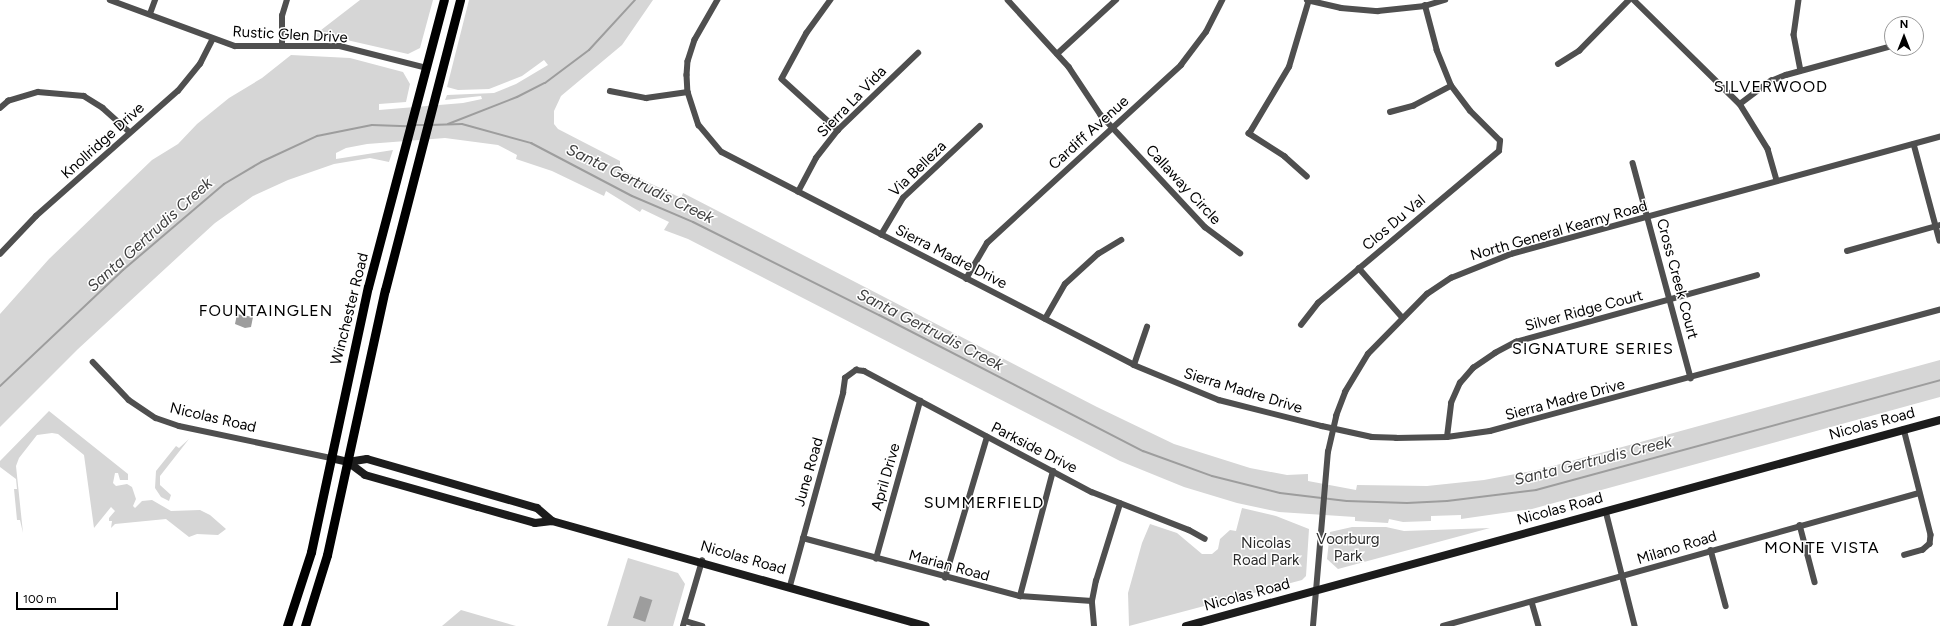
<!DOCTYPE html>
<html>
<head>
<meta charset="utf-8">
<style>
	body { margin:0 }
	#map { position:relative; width:1940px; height:626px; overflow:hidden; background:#fff; font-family:Figtree,sans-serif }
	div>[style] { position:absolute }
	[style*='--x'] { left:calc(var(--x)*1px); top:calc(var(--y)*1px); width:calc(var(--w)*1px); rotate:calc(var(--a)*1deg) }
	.green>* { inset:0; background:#d6d6d6 }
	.water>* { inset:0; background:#9d9d9d; transform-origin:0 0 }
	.stream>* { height:2px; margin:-1px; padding:0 1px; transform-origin:1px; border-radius:1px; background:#9d9d9d }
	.minor>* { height:5.5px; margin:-2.75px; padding:0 2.75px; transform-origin:2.75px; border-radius:2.75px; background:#4f4f4f }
	.secondary>* { height:8px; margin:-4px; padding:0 4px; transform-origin:4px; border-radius:4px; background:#1c1c1c }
	.primary>* { height:9px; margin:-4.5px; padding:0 4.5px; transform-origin:4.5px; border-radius:4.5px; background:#000 }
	span { translate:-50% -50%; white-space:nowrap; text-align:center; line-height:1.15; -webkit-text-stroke:3px #fff; paint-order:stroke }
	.street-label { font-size:15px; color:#000 }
	.park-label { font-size:15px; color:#2d2d2d }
	.neighbourhood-label { font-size:16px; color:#000; letter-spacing:1px }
	.water-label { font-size:16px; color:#3e3e3e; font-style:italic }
	.north { position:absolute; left:1884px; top:16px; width:40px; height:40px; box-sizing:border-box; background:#fff; border:1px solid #999; border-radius:50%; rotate:0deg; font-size:11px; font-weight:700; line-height:16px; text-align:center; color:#000 }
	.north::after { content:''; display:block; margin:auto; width:14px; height:18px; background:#000; clip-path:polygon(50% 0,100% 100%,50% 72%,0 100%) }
	.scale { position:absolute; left:16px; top:592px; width:102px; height:18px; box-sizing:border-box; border:2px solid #000; border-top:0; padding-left:5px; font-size:12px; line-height:14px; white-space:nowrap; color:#000; -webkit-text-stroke:3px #fff; paint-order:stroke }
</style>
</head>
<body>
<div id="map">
	<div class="green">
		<div style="clip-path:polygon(360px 0,433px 0,420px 48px,408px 54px,338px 38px,312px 37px)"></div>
		<div style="clip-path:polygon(469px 0,653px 0,622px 45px,561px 96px,554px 111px,554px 124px,558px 129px,620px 161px,620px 169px,681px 198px,683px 193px,1097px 407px,1174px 444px,1250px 468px,1287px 475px,1308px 474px,1308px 481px,1356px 490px,1357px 485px,1427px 486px,1484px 480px,1542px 469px,1940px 360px,1940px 397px,1532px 509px,1461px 519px,1461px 515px,1431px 516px,1431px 521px,1403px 522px,1389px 519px,1388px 523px,1355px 521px,1355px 517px,1279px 512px,1237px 503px,1184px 487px,1120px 461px,688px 239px,664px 230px,669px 222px,642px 209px,640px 212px,606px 191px,604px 196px,552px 171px,516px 159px,517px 155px,498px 145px,445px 138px,367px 144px,346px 148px,336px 153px,336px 159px,393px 150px,389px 162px,370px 158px,334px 164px,288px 180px,253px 196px,215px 223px,192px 244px,78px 349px,0 427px,0 314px,49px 259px,152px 160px,178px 144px,197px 124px,229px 98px,262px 78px,291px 55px,350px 58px,403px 72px,410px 84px,406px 102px,379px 104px,379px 110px,463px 103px,482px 99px,481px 96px,445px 100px,447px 95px,494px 93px,516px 84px,548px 65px,544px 60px,522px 76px,489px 89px,458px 90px,447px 87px)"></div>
		<div style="clip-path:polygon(49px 411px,128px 474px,128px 480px,120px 480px,118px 473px,115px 473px,113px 483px,116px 486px,127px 484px,132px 487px,136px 499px,133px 506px,135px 508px,142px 501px,152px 500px,171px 511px,200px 510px,210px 515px,226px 529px,218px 535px,197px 534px,189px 537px,166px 519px,115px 524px,111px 528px,112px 521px,109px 521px,109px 518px,115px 511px,111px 507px,94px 528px,84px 455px,58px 434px,52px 433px,37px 435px,19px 458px,16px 466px,23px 533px,20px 520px,17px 520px,14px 489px,17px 489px,16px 479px,0 467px,0 461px)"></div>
		<div style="clip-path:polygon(189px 439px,160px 476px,160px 485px,171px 495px,169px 501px,161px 497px,155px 488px,156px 471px,176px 446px,179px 448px)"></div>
		<div style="clip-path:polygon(1242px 508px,1276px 516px,1309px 529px,1306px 576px,1302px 580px,1129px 626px,1128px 593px,1142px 543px,1150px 524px,1177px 533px,1202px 554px,1212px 554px,1218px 549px,1220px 539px,1230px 530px,1236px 531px)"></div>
		<div style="clip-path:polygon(1352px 527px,1386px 527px,1404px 531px,1490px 528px,1338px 569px,1327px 559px,1330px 532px)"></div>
		<div style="clip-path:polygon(628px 558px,678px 573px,685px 584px,673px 626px,607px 626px)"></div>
		<div style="clip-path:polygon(461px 610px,516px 626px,442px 626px)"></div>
	</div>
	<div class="water">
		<div style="clip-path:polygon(237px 314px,253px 317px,251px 327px,245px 328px,235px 324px)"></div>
		<div style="left:640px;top:596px;width:13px;height:23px;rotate:18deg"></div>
	</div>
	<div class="stream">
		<div style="--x:448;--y:124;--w:74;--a:-21.4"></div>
		<div style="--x:517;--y:97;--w:31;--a:-27"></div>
		<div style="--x:545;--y:83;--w:55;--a:-36.9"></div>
		<div style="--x:589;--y:50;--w:68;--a:-47.4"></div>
		<div style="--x:414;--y:125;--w:11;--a:0"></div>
		<div style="--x:430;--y:125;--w:32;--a:-2"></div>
		<div style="--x:462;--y:124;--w:72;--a:15.4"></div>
		<div style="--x:531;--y:143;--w:114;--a:27.7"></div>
		<div style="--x:632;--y:196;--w:66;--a:23.1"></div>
		<div style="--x:693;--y:222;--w:208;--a:26.6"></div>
		<div style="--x:879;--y:315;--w:297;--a:27.3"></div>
		<div style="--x:1143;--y:451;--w:73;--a:19.9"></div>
		<div style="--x:1212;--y:476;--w:70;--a:14"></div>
		<div style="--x:1280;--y:493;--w:67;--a:6.8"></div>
		<div style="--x:1347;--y:501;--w:60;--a:1.9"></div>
		<div style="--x:1407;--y:503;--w:40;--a:-2.9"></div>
		<div style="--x:1447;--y:501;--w:90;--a:-7"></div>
		<div style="--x:1536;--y:490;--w:419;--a:-15.2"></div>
		<div style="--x:0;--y:386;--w:169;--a:-43.3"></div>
		<div style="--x:123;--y:270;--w:133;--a:-40.4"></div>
		<div style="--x:224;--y:184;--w:43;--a:-30.7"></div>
		<div style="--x:261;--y:162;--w:62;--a:-24.9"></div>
		<div style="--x:317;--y:136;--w:56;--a:-11.3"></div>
		<div style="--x:372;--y:125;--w:35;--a:2"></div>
	</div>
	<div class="minor">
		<div style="--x:110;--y:0;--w:133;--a:20.2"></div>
		<div style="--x:235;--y:46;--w:105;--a:0"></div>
		<div style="--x:340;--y:46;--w:90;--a:14.2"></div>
		<div style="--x:718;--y:0;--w:46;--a:119.9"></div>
		<div style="--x:695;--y:40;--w:22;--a:108"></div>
		<div style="--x:688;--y:61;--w:14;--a:94"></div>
		<div style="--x:687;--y:75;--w:17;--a:87"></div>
		<div style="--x:688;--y:92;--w:35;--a:72"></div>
		<div style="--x:699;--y:125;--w:35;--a:50"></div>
		<div style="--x:722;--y:152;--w:464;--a:27.3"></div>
		<div style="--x:1134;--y:365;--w:92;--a:22.4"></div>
		<div style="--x:1219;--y:400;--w:106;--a:14.2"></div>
		<div style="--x:1322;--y:426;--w:51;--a:12.4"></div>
		<div style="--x:1372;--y:437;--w:24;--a:2"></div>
		<div style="--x:1396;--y:438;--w:51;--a:-1.1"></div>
		<div style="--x:1447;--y:437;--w:43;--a:-7.9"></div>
		<div style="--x:1490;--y:431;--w:466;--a:-15.1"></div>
		<div style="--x:831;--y:0;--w:41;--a:126"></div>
		<div style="--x:807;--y:33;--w:52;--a:118.5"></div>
		<div style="--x:782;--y:79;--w:76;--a:42.3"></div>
		<div style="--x:1008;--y:0;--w:91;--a:47.7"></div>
		<div style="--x:1069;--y:67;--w:58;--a:56.3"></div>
		<div style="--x:1101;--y:115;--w:153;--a:47.1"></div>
		<div style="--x:1205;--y:227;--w:44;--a:36.6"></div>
		<div style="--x:1307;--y:0;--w:35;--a:13"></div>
		<div style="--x:1341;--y:8;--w:37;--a:5"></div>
		<div style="--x:1378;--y:11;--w:47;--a:-6.1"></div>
		<div style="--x:1425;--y:6;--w:21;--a:-17"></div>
		<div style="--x:1634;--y:0;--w:148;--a:44.5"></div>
		<div style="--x:1740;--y:104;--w:53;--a:58.1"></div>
		<div style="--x:1768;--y:149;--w:33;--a:74"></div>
		<div style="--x:1799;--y:0;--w:35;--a:98"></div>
		<div style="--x:1794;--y:35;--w:36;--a:79"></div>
		<div style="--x:150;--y:14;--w:15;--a:-70"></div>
		<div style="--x:282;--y:46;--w:30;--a:-90"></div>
		<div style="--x:282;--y:16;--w:17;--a:-73"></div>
		<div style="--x:1057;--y:54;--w:80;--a:-42.5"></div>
		<div style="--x:1558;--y:64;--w:25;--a:-32"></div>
		<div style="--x:1579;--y:51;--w:71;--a:-45.6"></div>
		<div style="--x:610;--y:91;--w:37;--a:11"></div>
		<div style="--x:646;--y:98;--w:42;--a:-8.1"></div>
		<div style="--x:1740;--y:104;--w:39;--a:-37"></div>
		<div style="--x:1771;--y:81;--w:16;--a:-22"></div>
		<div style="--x:1786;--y:75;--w:110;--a:-15.3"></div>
		<div style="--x:0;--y:108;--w:11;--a:-41"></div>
		<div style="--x:8;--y:101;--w:31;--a:-17"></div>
		<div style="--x:38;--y:92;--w:46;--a:5"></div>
		<div style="--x:84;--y:96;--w:22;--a:32"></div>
		<div style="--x:103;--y:108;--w:36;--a:42"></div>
		<div style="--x:1390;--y:112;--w:24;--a:-15"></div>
		<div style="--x:1413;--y:106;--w:43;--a:-27.8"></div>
		<div style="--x:1914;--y:144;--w:100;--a:75"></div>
		<div style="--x:1633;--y:163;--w:223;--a:74.9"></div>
		<div style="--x:1307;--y:177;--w:30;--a:-138"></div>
		<div style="--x:1285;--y:157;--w:43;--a:-147.4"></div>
		<div style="--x:1249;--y:134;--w:78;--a:-59.2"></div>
		<div style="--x:1289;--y:67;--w:70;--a:-73.4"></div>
		<div style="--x:798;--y:192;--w:38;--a:-62"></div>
		<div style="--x:816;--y:158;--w:36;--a:-52"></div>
		<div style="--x:838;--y:130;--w:111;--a:-43.9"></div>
		<div style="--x:881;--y:235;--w:43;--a:-59.3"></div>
		<div style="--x:903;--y:198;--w:105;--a:-43.1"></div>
		<div style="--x:1847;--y:251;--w:97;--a:-15.6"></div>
		<div style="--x:0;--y:254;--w:52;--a:-46.5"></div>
		<div style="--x:36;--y:216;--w:189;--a:-41.4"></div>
		<div style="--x:178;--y:91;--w:35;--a:-51"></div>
		<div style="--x:200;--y:64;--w:27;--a:-63"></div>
		<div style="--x:1359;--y:268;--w:65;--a:48.7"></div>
		<div style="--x:966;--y:279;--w:42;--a:-59.7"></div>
		<div style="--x:987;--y:243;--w:263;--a:-42.5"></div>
		<div style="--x:1181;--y:65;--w:41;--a:-52.9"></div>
		<div style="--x:1206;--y:32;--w:36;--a:-63"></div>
		<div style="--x:1045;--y:319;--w:40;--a:-60.3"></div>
		<div style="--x:1065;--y:284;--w:45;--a:-42.3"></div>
		<div style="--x:1098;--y:254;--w:27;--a:-31"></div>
		<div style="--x:1301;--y:325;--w:28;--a:-52"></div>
		<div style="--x:1318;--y:303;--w:236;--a:-40"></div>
		<div style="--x:1499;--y:151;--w:10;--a:-84"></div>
		<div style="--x:1500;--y:141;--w:42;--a:-135"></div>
		<div style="--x:1470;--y:111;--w:31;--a:-127"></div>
		<div style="--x:1451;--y:86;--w:38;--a:-112"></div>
		<div style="--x:1437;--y:51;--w:47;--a:-104.9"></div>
		<div style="--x:93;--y:362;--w:52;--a:46.5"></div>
		<div style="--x:129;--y:400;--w:32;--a:34"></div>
		<div style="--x:156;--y:418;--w:24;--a:19"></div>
		<div style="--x:179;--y:426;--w:155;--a:11.9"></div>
		<div style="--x:1134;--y:365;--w:40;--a:-71.1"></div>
		<div style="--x:1904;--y:429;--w:109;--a:75.7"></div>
		<div style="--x:1931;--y:535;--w:9;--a:96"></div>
		<div style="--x:1930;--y:544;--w:9;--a:139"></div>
		<div style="--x:1923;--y:550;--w:19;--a:164"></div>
		<div style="--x:1447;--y:437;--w:34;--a:-83"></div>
		<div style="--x:1451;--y:403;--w:22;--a:-66"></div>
		<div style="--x:1460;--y:383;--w:20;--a:-49"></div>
		<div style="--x:1473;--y:368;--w:27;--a:-34"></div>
		<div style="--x:1495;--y:353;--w:24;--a:-28"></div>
		<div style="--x:1516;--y:342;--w:250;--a:-15.5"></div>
		<div style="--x:1606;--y:511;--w:119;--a:75.8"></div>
		<div style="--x:1800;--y:525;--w:59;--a:75.3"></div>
		<div style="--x:803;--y:538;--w:225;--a:15"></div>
		<div style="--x:1020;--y:596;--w:72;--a:4"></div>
		<div style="--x:1711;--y:550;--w:58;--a:75"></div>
		<div style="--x:876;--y:559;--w:164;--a:-74.4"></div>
		<div style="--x:945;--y:578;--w:147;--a:-73.4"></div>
		<div style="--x:790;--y:586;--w:200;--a:-74.6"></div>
		<div style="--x:843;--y:393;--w:15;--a:-82"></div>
		<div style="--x:845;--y:378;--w:14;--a:-36"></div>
		<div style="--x:856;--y:370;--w:8;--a:7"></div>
		<div style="--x:864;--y:371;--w:258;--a:28"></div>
		<div style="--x:1092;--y:492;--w:104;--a:21.4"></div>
		<div style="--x:1189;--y:530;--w:18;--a:29"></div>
		<div style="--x:1020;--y:596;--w:129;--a:-75.2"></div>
		<div style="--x:1532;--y:602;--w:25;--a:74"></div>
		<div style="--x:685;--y:621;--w:18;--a:16"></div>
		<div style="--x:683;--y:626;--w:68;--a:-73.7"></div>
		<div style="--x:1094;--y:626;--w:25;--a:-95"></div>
		<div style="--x:1092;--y:601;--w:20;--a:-79"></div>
		<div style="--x:1096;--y:581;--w:81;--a:-72.7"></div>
		<div style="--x:1313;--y:626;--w:175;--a:-85.1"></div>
		<div style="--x:1328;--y:452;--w:37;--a:-77"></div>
		<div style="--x:1336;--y:416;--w:26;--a:-69"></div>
		<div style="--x:1345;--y:392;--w:44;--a:-58.8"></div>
		<div style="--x:1368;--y:354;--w:84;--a:-45.5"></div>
		<div style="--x:1427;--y:294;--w:29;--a:-34"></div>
		<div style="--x:1451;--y:278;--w:65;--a:-21.8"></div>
		<div style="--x:1511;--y:254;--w:445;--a:-15.3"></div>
		<div style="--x:1443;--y:626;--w:494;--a:-15.6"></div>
	</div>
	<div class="secondary">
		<div style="--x:331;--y:458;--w:17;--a:13"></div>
		<div style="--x:348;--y:462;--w:21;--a:37"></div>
		<div style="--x:365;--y:475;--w:117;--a:15.8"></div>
		<div style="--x:478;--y:507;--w:59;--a:15.7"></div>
		<div style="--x:535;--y:523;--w:17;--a:-7"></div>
		<div style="--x:552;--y:521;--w:388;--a:15.7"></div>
		<div style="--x:348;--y:462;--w:19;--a:-9"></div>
		<div style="--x:367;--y:459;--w:177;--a:16.1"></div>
		<div style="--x:537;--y:508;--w:20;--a:41"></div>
		<div style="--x:1186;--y:626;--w:782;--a:-15.28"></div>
	</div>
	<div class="primary">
		<div style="--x:287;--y:626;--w:78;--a:-72"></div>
		<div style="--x:311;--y:552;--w:271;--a:-77.9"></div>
		<div style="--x:368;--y:287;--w:297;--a:-75.2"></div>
		<div style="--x:305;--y:626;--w:74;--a:-72.8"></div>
		<div style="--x:327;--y:555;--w:271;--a:-77.7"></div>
		<div style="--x:385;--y:290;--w:300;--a:-75.5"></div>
	</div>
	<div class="street-label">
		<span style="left:290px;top:35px;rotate:3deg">Rustic Glen Drive</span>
		<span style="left:852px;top:102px;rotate:-46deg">Sierra La Vida</span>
		<span style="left:1089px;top:133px;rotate:-42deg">Cardiff Avenue</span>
		<span style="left:103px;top:141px;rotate:-42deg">Knollridge Drive</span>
		<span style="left:918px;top:169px;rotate:-44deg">Via Belleza</span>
		<span style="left:1183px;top:185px;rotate:47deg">Callaway Circle</span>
		<span style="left:1394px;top:223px;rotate:-40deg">Clos Du Val</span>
		<span style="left:1559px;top:231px;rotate:-16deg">North General Kearny Road</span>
		<span style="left:951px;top:257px;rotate:27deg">Sierra Madre Drive</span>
		<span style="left:1677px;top:279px;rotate:75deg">Cross Creek Court</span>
		<span style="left:350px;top:309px;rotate:-76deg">Winchester Road</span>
		<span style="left:1584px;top:311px;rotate:-15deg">Silver Ridge Court</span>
		<span style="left:1243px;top:391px;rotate:17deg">Sierra Madre Drive</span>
		<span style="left:1565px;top:400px;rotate:-15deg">Sierra Madre Drive</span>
		<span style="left:213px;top:418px;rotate:13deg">Nicolas Road</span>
		<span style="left:1872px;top:424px;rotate:-15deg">Nicolas Road</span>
		<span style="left:1034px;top:448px;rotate:27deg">Parkside Drive</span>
		<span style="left:809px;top:472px;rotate:-74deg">June Road</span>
		<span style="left:886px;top:477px;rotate:-74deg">April Drive</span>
		<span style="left:1560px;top:509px;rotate:-15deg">Nicolas Road</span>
		<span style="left:1677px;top:548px;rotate:-17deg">Milano Road</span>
		<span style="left:743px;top:558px;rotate:16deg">Nicolas Road</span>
		<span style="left:949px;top:566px;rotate:15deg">Marian Road</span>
		<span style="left:1247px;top:595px;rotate:-15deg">Nicolas Road</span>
	</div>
	<div class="park-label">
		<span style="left:1348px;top:548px">Voorburg<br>Park</span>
		<span style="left:1266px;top:552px">Nicolas<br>Road Park</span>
	</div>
	<div class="neighbourhood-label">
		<span style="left:1771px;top:87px">SILVERWOOD</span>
		<span style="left:266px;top:311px">FOUNTAINGLEN</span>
		<span style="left:1593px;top:349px">SIGNATURE SERIES</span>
		<span style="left:984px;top:503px">SUMMERFIELD</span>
		<span style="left:1822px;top:548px">MONTE VISTA</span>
	</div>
	<div class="water-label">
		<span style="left:640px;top:184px;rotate:26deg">Santa Gertrudis Creek</span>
		<span style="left:150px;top:235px;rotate:-42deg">Santa Gertrudis Creek</span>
		<span style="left:930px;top:330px;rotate:27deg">Santa Gertrudis Creek</span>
		<span style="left:1593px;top:461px;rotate:-14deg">Santa Gertrudis Creek</span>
	</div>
	<div class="north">N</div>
	<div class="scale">100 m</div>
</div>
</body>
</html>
